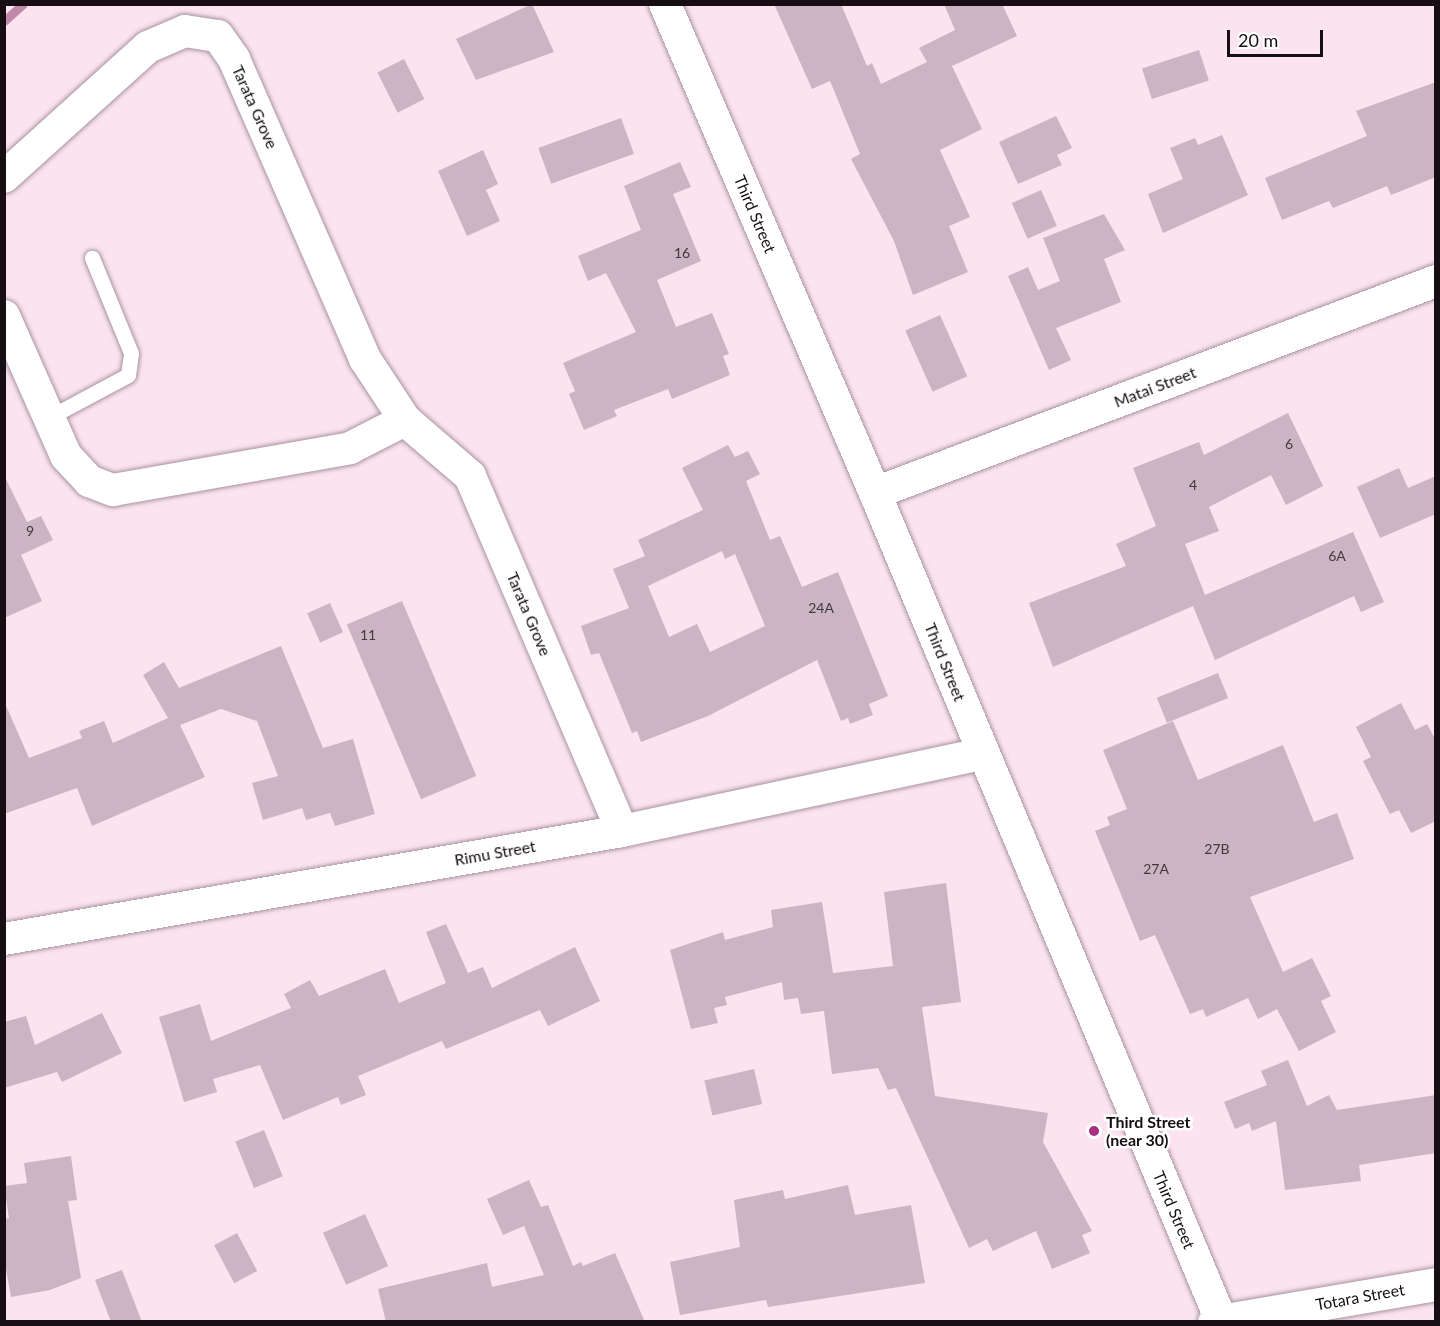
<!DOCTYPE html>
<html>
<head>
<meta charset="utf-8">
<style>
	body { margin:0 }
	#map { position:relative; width:1440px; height:1326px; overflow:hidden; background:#fbe4f0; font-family:Lato,sans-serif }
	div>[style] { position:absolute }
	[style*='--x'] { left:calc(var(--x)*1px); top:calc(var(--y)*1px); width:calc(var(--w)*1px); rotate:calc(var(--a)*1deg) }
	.stream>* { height:9px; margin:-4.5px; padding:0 4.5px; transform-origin:4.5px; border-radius:4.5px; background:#c389ab }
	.building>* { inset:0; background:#cbb5c2; transform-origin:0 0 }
	.roads { filter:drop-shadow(0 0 2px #a8939f) drop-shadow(0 0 2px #a8939f) }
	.service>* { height:15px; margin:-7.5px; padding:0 7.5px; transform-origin:7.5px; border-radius:7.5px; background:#fff }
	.minor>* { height:32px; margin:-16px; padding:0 16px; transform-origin:16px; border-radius:16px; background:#fff }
	.tertiary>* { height:33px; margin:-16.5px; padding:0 16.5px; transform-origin:16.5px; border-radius:16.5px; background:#fff }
	.dots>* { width:16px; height:16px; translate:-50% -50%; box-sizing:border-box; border:3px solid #fff; border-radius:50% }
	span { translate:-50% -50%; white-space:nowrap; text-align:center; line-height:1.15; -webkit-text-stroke:5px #fff; paint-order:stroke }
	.number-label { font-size:14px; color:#42383e }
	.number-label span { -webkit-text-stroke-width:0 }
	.street-label { font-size:16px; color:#150e12 }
	.poi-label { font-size:16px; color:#150e12; font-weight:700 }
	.left { translate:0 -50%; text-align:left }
	.frame { position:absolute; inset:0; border:6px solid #150e12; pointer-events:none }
	.scale { position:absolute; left:1227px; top:30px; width:96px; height:27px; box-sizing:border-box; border:3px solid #150e12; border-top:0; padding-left:8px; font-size:18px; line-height:21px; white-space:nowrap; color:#150e12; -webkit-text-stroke:4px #fff; paint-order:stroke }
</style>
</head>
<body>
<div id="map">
	<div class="stream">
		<div style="--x:4;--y:21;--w:25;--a:-42"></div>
	</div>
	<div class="building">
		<div style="clip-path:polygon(532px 4px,554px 52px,476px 80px,456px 39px)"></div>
		<div style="clip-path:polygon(774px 4px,841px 4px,867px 66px,872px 63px,881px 84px,927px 62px,919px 48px,955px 30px,944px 4px,1002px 4px,1017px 36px,952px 66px,982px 129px,940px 150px,970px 217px,949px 226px,968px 272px,913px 295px,894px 241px,851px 159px,860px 154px,830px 81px,812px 89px)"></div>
		<div style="left:1199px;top:50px;width:32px;height:60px;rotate:72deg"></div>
		<div style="left:404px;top:59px;width:45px;height:30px;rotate:63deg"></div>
		<div style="clip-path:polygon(1436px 82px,1436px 177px,1391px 195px,1387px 186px,1333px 208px,1329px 201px,1282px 220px,1265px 178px,1367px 136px,1356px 111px)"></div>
		<div style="clip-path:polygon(1056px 116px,1072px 148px,1057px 155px,1062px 165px,1018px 184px,999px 142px)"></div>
		<div style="left:621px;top:118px;width:38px;height:88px;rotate:70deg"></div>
		<div style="clip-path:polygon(1222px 135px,1248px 195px,1163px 233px,1148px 194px,1183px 179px,1170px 148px,1195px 138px,1198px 145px)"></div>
		<div style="clip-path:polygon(483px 150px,498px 184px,486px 190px,500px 221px,467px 236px,438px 171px)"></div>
		<div style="clip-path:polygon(680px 162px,691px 187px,673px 194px,701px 261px,657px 280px,676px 327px,712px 313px,729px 354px,723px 356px,730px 375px,672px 399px,668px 389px,614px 410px,617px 416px,584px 430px,569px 394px,575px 391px,563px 363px,636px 332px,606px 273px,588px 281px,578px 256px,641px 230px,624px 186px)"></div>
		<div style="left:1041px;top:190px;width:39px;height:32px;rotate:66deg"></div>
		<div style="clip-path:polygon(1104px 214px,1125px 250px,1104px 259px,1121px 302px,1056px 328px,1071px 360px,1049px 370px,1008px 276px,1028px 267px,1038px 290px,1060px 281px,1043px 238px)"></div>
		<div style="left:940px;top:315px;width:67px;height:38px;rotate:66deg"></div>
		<div style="clip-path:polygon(1288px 413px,1323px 486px,1286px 505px,1271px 475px,1209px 507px,1219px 531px,1185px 544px,1205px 595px,1353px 532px,1384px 602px,1361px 612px,1354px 596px,1215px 660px,1193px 606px,1053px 667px,1029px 603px,1126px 566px,1116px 544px,1156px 526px,1133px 468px,1199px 442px,1204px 455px)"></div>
		<div style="clip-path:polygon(evenodd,728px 445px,735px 457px,748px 451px,760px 474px,746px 481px,770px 540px,780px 536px,802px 587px,838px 572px,888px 696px,869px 704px,873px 715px,850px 724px,848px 718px,841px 721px,817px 660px,708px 716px,641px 742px,637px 731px,632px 733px,599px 653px,591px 655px,581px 626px,629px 608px,613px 569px,645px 556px,638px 540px,703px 510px,682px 468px,728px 445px,722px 551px,725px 559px,735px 554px,765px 626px,710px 652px,697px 624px,669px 637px,648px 586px,722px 551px)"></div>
		<div style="clip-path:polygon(1399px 468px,1408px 488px,1436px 476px,1436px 514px,1380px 538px,1357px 487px)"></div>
		<div style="clip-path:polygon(4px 475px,27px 522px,41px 516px,53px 540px,21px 555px,42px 601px,4px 618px)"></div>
		<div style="left:402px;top:601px;width:190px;height:60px;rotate:67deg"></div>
		<div style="left:330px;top:603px;width:32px;height:25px;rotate:66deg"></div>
		<div style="clip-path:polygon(281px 646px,323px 748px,353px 739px,375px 814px,335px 826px,330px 813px,306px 820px,302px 808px,263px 820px,252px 783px,278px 776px,257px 721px,221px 709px,180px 725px,205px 777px,92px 826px,77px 788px,4px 814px,4px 701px,29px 758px,82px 738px,79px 731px,104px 721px,113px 743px,168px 718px,143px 675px,164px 662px,179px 688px)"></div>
		<div style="left:1218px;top:673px;width:27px;height:66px;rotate:68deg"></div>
		<div style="clip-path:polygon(1401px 703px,1415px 730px,1427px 724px,1436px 741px,1436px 821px,1411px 833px,1399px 810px,1390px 814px,1363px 761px,1371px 757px,1356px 727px)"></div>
		<div style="clip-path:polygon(1173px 721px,1198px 780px,1283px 745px,1314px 822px,1337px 813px,1354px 859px,1250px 897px,1283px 972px,1312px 958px,1331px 996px,1321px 1001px,1336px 1032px,1299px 1051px,1277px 1009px,1258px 1019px,1248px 998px,1206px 1017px,1203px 1009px,1190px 1014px,1155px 935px,1140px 941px,1095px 831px,1110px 825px,1107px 817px,1127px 809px,1103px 750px)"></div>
		<div style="clip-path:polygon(946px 883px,961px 1002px,922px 1007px,935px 1096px,1048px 1113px,1043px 1142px,1092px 1231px,1082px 1235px,1090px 1253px,1052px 1269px,1036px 1231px,993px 1251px,987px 1239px,969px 1248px,896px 1088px,888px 1090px,878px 1068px,832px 1074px,824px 1011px,801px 1014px,798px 998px,784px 1000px,782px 982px,725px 997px,727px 1005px,714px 1008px,718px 1023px,691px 1029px,670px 950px,723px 932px,725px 940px,773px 927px,771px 910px,822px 902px,833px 973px,893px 966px,884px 892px)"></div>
		<div style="clip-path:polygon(446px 924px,468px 973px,483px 967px,492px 988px,575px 947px,600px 1001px,548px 1026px,540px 1010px,446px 1049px,442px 1041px,358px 1076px,366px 1095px,341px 1105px,338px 1097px,283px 1120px,260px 1065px,213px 1079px,217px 1092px,184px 1102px,159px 1017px,200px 1004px,211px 1041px,291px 1008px,284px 994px,310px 980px,319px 996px,385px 969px,399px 1003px,446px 983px,426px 932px)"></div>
		<div style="clip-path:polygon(102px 1013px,122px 1053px,62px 1082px,57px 1072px,4px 1088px,4px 1022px,26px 1016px,35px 1045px)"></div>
		<div style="clip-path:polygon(1288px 1060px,1307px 1106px,1329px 1095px,1337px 1110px,1436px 1095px,1436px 1153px,1359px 1165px,1361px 1181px,1285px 1190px,1276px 1121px,1252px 1131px,1249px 1123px,1235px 1129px,1224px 1102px,1267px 1085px,1261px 1071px)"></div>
		<div style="left:754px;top:1069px;width:36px;height:51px;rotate:77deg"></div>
		<div style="left:264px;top:1130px;width:50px;height:31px;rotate:68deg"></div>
		<div style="clip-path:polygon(71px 1156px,77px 1200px,68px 1201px,81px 1278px,50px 1290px,11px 1297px,4px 1258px,4px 1219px,9px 1218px,4px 1186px,27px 1183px,24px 1163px)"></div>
		<div style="clip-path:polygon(529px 1180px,541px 1207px,548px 1205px,573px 1266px,581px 1262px,583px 1266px,615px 1253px,645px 1322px,386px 1322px,378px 1289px,487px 1263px,492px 1287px,544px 1275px,524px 1226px,503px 1235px,487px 1199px)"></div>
		<div style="clip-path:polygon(848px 1185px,855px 1215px,911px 1205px,925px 1283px,768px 1307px,766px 1300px,680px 1315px,670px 1262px,740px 1247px,734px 1200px,783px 1190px,785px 1199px)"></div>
		<div style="left:365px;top:1214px;width:57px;height:46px;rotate:66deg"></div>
		<div style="left:237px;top:1233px;width:43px;height:26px;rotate:62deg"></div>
		<div style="clip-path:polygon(122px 1270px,142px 1322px,111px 1322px,95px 1280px)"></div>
	</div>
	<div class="roads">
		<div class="service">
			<div style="--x:46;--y:419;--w:93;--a:-28.2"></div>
			<div style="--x:128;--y:375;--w:22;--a:-82"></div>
			<div style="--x:131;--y:353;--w:103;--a:-112.3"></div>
		</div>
		<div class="minor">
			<div style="--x:665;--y:4;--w:532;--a:66.76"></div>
			<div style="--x:875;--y:493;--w:896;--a:67.3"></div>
			<div style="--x:4;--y:177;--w:194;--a:-42.1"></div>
			<div style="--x:148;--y:47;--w:40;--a:-23.4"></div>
			<div style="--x:185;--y:31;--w:33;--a:9"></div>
			<div style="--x:218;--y:36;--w:28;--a:55"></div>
			<div style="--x:234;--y:59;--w:327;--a:66.4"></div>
			<div style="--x:365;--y:359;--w:73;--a:56.7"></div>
			<div style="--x:405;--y:420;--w:86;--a:40.7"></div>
			<div style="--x:470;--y:476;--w:386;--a:66.8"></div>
			<div style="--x:4;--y:316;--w:153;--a:66.1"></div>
			<div style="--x:66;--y:456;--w:34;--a:47"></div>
			<div style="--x:89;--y:481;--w:26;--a:21"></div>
			<div style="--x:113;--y:490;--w:241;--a:-10"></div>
			<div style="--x:350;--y:448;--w:62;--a:-27"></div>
			<div style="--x:875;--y:493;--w:600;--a:-20.7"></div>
			<div style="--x:4;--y:939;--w:627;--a:-9.91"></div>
			<div style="--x:622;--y:831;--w:368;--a:-12.1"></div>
		</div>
		<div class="tertiary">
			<div style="--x:1214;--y:1322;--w:225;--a:-9.7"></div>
		</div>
	</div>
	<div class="dots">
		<div style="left:1094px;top:1131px;background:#a92f83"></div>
	</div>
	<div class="number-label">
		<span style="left:682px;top:253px">16</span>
		<span style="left:1289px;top:444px">6</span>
		<span style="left:1193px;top:485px">4</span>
		<span style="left:30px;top:531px">9</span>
		<span style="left:1337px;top:556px">6A</span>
		<span style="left:821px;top:608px">24A</span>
		<span style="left:368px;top:635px">11</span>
		<span style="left:1217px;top:849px">27B</span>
		<span style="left:1156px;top:869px">27A</span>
	</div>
	<div class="street-label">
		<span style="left:255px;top:107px;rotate:66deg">Tarata Grove</span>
		<span style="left:755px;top:214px;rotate:67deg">Third Street</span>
		<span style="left:1155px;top:387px;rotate:-21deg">Matai Street</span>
		<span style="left:529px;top:614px;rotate:67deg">Tarata Grove</span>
		<span style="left:945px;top:662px;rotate:68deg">Third Street</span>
		<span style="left:495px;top:853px;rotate:-10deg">Rimu Street</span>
		<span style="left:1174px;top:1210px;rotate:67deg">Third Street</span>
		<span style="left:1360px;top:1297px;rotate:-10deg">Totara Street</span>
	</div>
	<div class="poi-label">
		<span class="left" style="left:1106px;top:1131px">Third Street<br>(near 30)</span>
	</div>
	<div class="frame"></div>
	<div class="scale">20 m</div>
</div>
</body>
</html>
